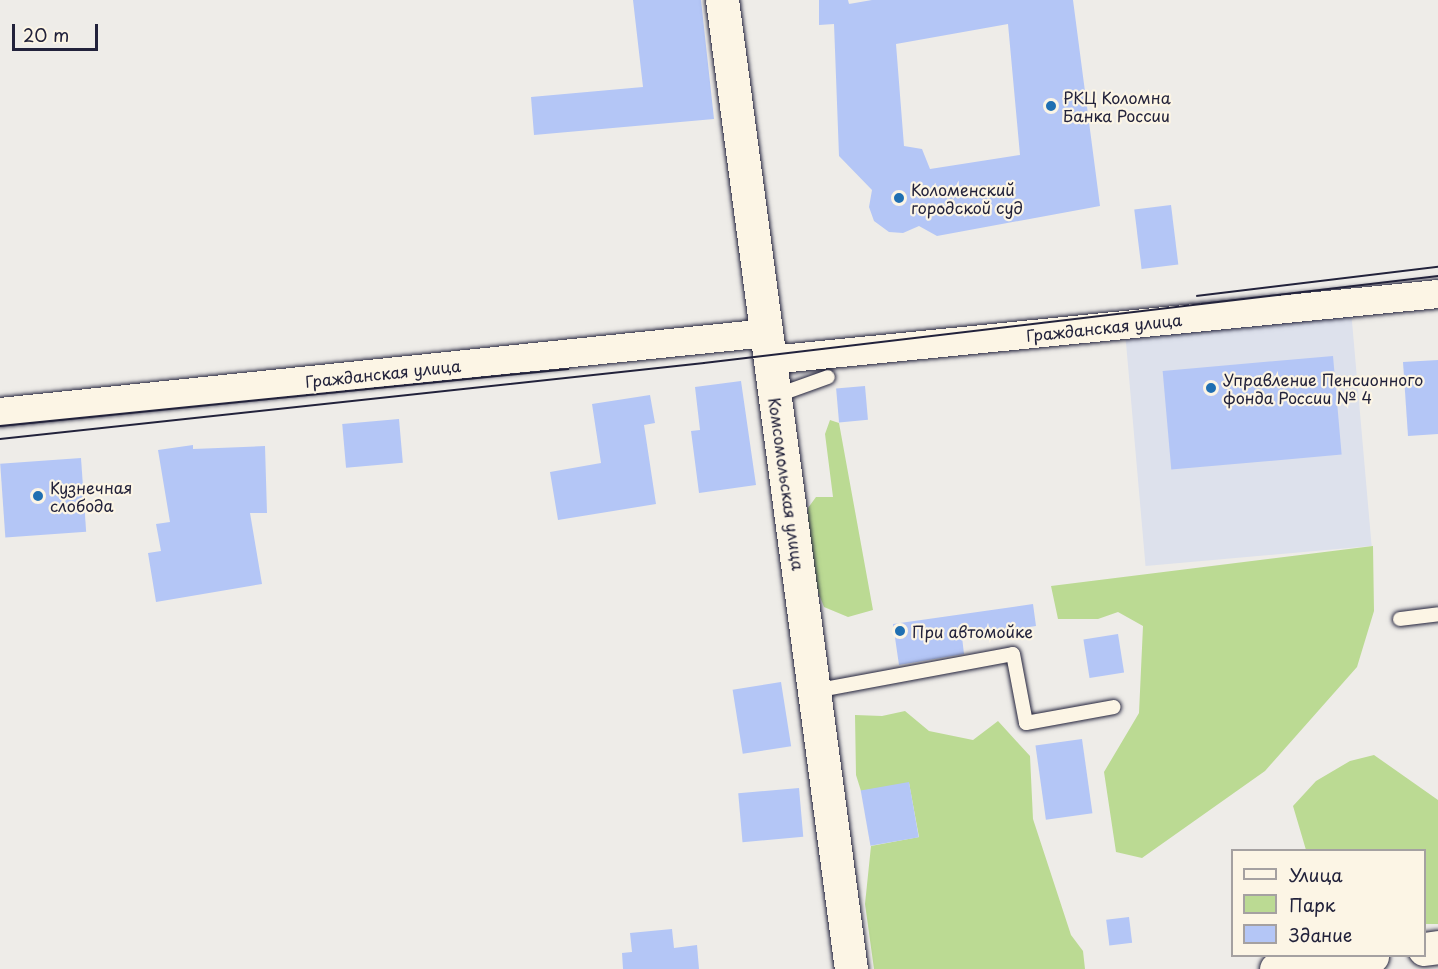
<!DOCTYPE html>
<html>
<head>
<meta charset="utf-8">
<style>
	body { margin:0 }
	#map { position:relative; width:1438px; height:969px; overflow:hidden; background:#eeece8; font-family:"Playpen Sans",sans-serif }
	div>[style] { position:absolute }
	[style*='--x'] { left:calc(var(--x)*1px); top:calc(var(--y)*1px); width:calc(var(--w)*1px); rotate:calc(var(--a)*1deg) }
	.built>* { inset:0; background:#dde1ec; transform-origin:0 0 }
	.green>* { inset:0; background:#bbda93 }
	.building>* { inset:0; background:#b4c6f6; transform-origin:0 0 }
	.roads { filter:drop-shadow(0 0 2px #22223b) drop-shadow(0 0 2px #22223b) }
	.lane>* { height:14px; margin:-7px; padding:0 7px; transform-origin:7px; border-radius:7px; background:#fcf5e5 }
	.street>* { height:28px; margin:-14px; padding:0 14px; transform-origin:14px; border-radius:14px; background:#fcf5e5 }
	.secondary>* { height:33px; margin:-16.5px; padding:0 16.5px; transform-origin:16.5px; border-radius:16.5px; background:#fcf5e5 }
	.tram>* { height:1.5px; margin:-0.75px; padding:0 0.75px; transform-origin:0.75px; border-radius:0.75px; background:#22223b }
	.dots>* { width:16px; height:16px; translate:-50% -50%; box-sizing:border-box; border:3px solid #fcf5e5; border-radius:50% }
	span { translate:-50% -50%; white-space:nowrap; text-align:center; line-height:1.15; -webkit-text-stroke:4.5px #fcf5e5; paint-order:stroke }
	.poi-label { font-size:16px; color:#22223b }
	.left { translate:0 -50%; text-align:left }
	.street-label { font-size:16px; color:#22223b }
	.legend { position:absolute; left:1231px; top:849px; width:195px; height:108px; box-sizing:border-box; background:#fcf5e5; border:2px solid #a5a1a1; margin:0; padding:8px 10px; list-style:none; font-size:18px; color:#22223b }
	.legend li { display:flex; align-items:center; gap:12px; height:30px }
	.legend b { width:30px; border:2px solid #a5a1a1 }
	.scale { position:absolute; left:12px; top:24px; width:86px; height:27px; box-sizing:border-box; border:3px solid #22223b; border-top:0; padding-left:8px; font-size:18px; line-height:21px; white-space:nowrap; color:#22223b; -webkit-text-stroke:4px #fcf5e5; paint-order:stroke }
</style>
</head>
<body>
<div id="map">
	<div class="built">
		<div style="left:1351px;top:310px;width:237px;height:227px;rotate:85deg"></div>
	</div>
	<div class="green">
		<div style="clip-path:polygon(830px 420px,839px 423px,873px 610px,848px 617px,824px 607px,805px 559px,808px 508px,816px 497px,833px 497px,825px 434px)"></div>
		<div style="clip-path:polygon(1373px 546px,1374px 611px,1357px 667px,1265px 771px,1142px 858px,1116px 852px,1104px 772px,1139px 713px,1143px 626px,1118px 612px,1098px 619px,1058px 619px,1051px 586px)"></div>
		<div style="clip-path:polygon(905px 711px,929px 731px,973px 740px,998px 721px,1030px 756px,1033px 819px,1071px 935px,1083px 951px,1085px 969px,874px 969px,865px 904px,871px 846px,919px 837px,909px 783px,861px 791px,856px 775px,855px 715px,882px 716px)"></div>
		<div style="clip-path:polygon(1374px 755px,1438px 800px,1438px 924px,1425px 924px,1424px 850px,1306px 850px,1293px 806px,1316px 781px,1350px 761px)"></div>
	</div>
	<div class="building">
		<div style="clip-path:polygon(633px 0,701px 0,714px 119px,534px 135px,531px 97px,643px 87px)"></div>
		<div style="clip-path:polygon(evenodd,819px 0,848px 0,849px 4px,872px 0,1073px 0,1100px 206px,937px 236px,919px 226px,903px 233px,889px 232px,874px 221px,869px 207px,872px 190px,839px 156px,834px 24px,819px 25px,819px 0,1008px 24px,1020px 155px,930px 169px,922px 149px,904px 146px,896px 44px,1008px 24px)"></div>
		<div style="left:1171px;top:205px;width:60px;height:37px;rotate:83deg"></div>
		<div style="left:1333px;top:356px;width:99px;height:171px;rotate:85deg"></div>
		<div style="clip-path:polygon(1438px 360px,1438px 434px,1408px 436px,1403px 362px)"></div>
		<div style="clip-path:polygon(741px 381px,756px 485px,699px 493px,691px 431px,700px 430px,695px 387px)"></div>
		<div style="left:865px;top:386px;width:34px;height:29px;rotate:85deg"></div>
		<div style="clip-path:polygon(650px 395px,655px 423px,644px 425px,656px 504px,558px 520px,550px 472px,601px 463px,592px 404px)"></div>
		<div style="left:399px;top:419px;width:44px;height:57px;rotate:85deg"></div>
		<div style="clip-path:polygon(193px 445px,193px 449px,265px 446px,267px 513px,250px 513px,262px 584px,156px 602px,148px 553px,161px 551px,156px 524px,170px 522px,158px 450px)"></div>
		<div style="left:81px;top:458px;width:74px;height:81px;rotate:86deg"></div>
		<div style="clip-path:polygon(1033px 604px,1036px 626px,962px 637px,964px 654px,899px 665px,893px 624px)"></div>
		<div style="left:1118px;top:634px;width:39px;height:35px;rotate:81deg"></div>
		<div style="left:781px;top:682px;width:65px;height:49px;rotate:81deg"></div>
		<div style="left:1082px;top:739px;width:75px;height:47px;rotate:82deg"></div>
		<div style="left:909px;top:782px;width:56px;height:49px;rotate:80deg"></div>
		<div style="left:799px;top:788px;width:49px;height:61px;rotate:85deg"></div>
		<div style="left:1129px;top:917px;width:26px;height:23px;rotate:83deg"></div>
		<div style="clip-path:polygon(672px 929px,674px 948px,697px 945px,699px 969px,623px 969px,622px 953px,632px 952px,630px 933px)"></div>
	</div>
	<div class="roads">
		<div class="lane">
			<div style="--x:775;--y:396;--w:56;--a:-19.7"></div>
			<div style="--x:1400;--y:619;--w:38;--a:-7"></div>
			<div style="--x:814;--y:691;--w:202;--a:-10.5"></div>
			<div style="--x:1013;--y:654;--w:70;--a:79.3"></div>
			<div style="--x:1026;--y:723;--w:89;--a:-10.3"></div>
		</div>
		<div class="street">
			<div style="--x:770;--y:360;--w:671;--a:-5.64"></div>
			<div style="--x:0;--y:412;--w:771;--a:-5.88"></div>
		</div>
		<div class="secondary">
			<div style="--x:722;--y:0;--w:978;--a:82.42"></div>
			<div style="--x:1424;--y:949;--w:14;--a:-8"></div>
			<div style="--x:1276;--y:969;--w:97;--a:-7.7"></div>
		</div>
	</div>
	<div class="tram">
		<div style="--x:1197;--y:296;--w:243;--a:-6.9"></div>
		<div style="--x:0;--y:426;--w:571;--a:-5.73"></div>
		<div style="--x:0;--y:439;--w:708;--a:-6.16"></div>
		<div style="--x:704;--y:363;--w:739;--a:-6.76"></div>
	</div>
	<div class="dots">
		<div style="left:1051px;top:106px;background:#1f6fb2"></div>
		<div style="left:899px;top:198px;background:#1f6fb2"></div>
		<div style="left:1211px;top:388px;background:#1f6fb2"></div>
		<div style="left:38px;top:496px;background:#1f6fb2"></div>
		<div style="left:900px;top:631px;background:#1f6fb2"></div>
	</div>
	<div class="poi-label">
		<span class="left" style="left:1063px;top:106px">РКЦ Коломна<br>Банка России</span>
		<span class="left" style="left:911px;top:198px">Коломенский<br>городской суд</span>
		<span class="left" style="left:1223px;top:388px">Управление Пенсионного<br>фонда России № 4</span>
		<span class="left" style="left:50px;top:496px">Кузнечная<br>слобода</span>
		<span class="left" style="left:912px;top:631px">При автомойке</span>
	</div>
	<div class="street-label">
		<span style="left:1104px;top:327px;rotate:-6deg">Гражданская улица</span>
		<span style="left:383px;top:373px;rotate:-6deg">Гражданская улица</span>
		<span style="left:787px;top:484px;rotate:82deg">Комсомольская улица</span>
	</div>
	<ul class="legend">
	<li><b style="height:8px;background:#fcf5e5"></b>Улица</li>
	<li><b style="height:16px;background:#bbda93"></b>Парк</li>
	<li><b style="height:16px;background:#b4c6f6"></b>Здание</li>
	</ul>
	<div class="scale">20 m</div>
</div>
</body>
</html>
